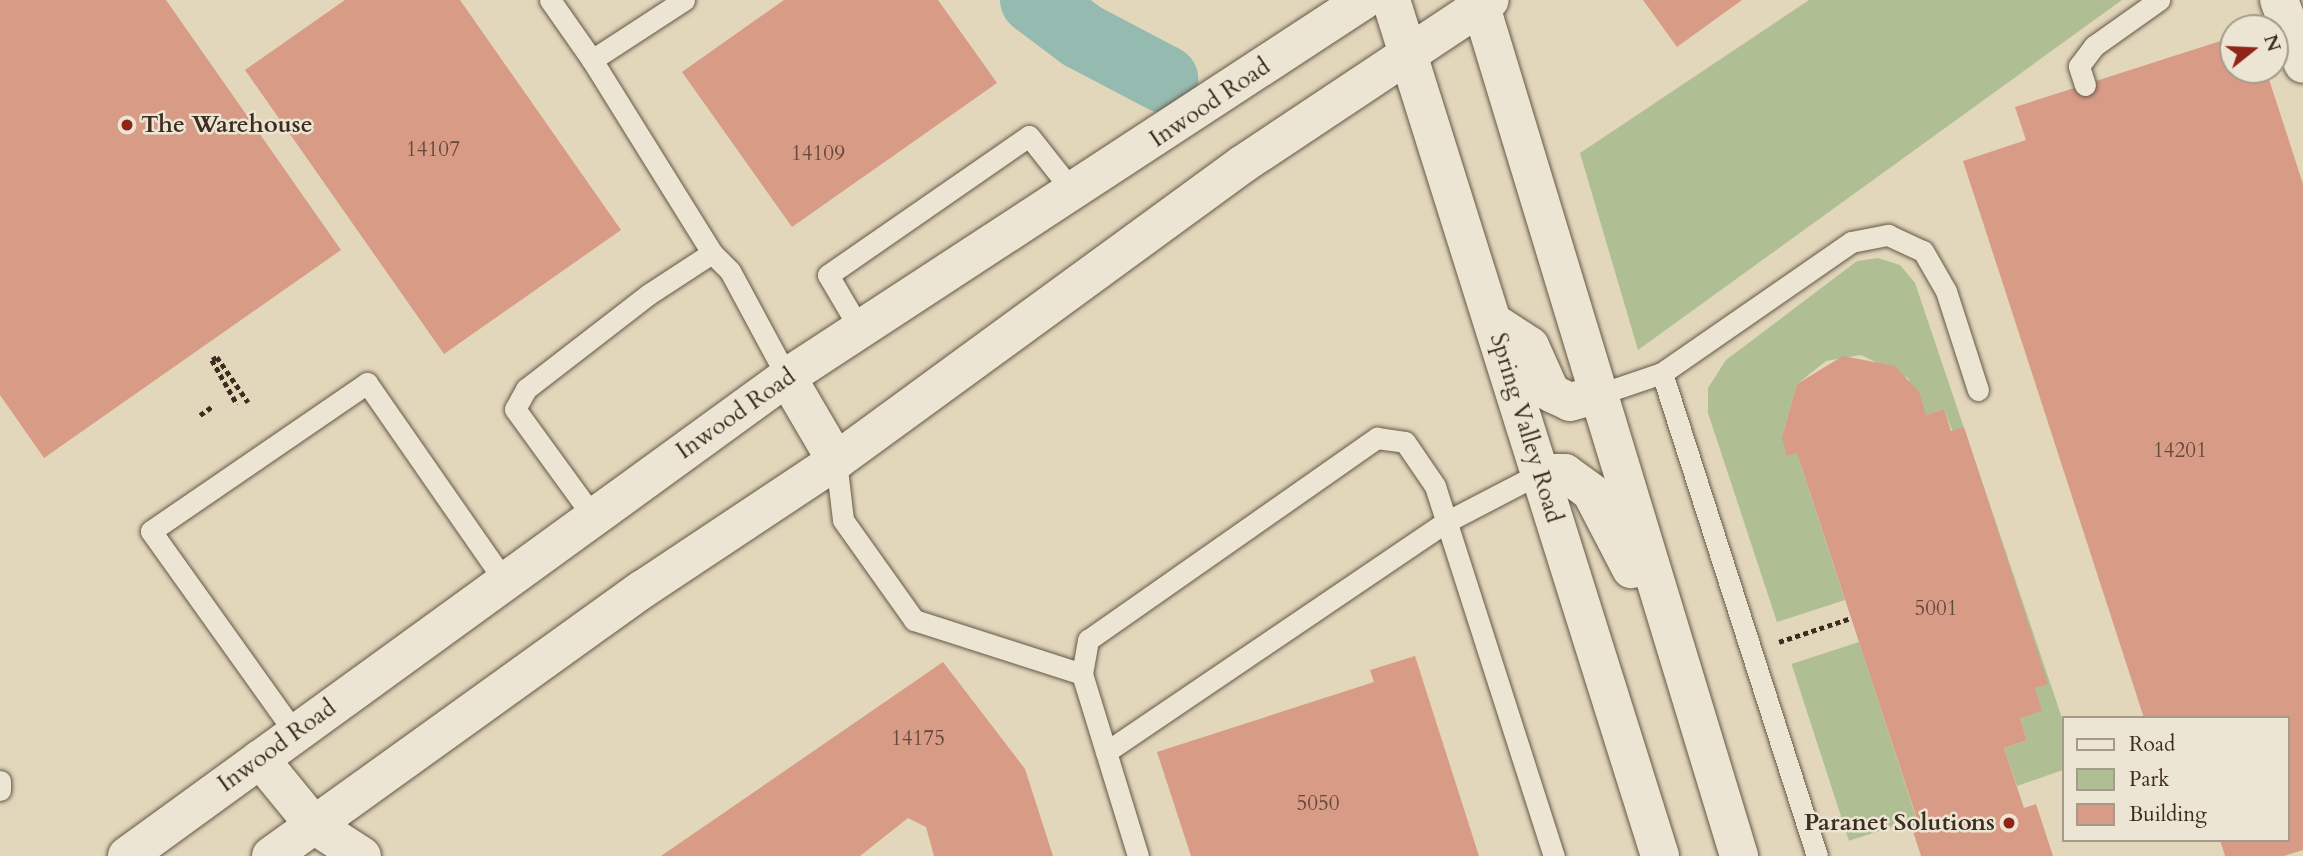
<!DOCTYPE html>
<html>
<head>
<meta charset="utf-8">
<style>
	body { margin:0 }
	#map { position:relative; width:2303px; height:856px; overflow:hidden; background:#e2d7bb; font-family:Cardo,serif }
	div>[style] { position:absolute }
	[style*='--x'] { left:calc(var(--x)*1px); top:calc(var(--y)*1px); width:calc(var(--w)*1px); rotate:calc(var(--a)*1deg) }
	.green>* { inset:0; background:#afbf93; transform-origin:0 0 }
	.river>* { height:68px; margin:-34px; padding:0 34px; transform-origin:34px; border-radius:34px; background:#95baaf }
	.building>* { inset:0; background:#d89b86 }
	.path>* { height:4.5px; margin-top:-2.25px; transform-origin:0; background:repeating-linear-gradient(90deg,#3d2d20 0 5px,transparent 0 8.5px) }
	.roads { filter:drop-shadow(0 0 2px #665847) drop-shadow(0 0 2px #665847) }
	.lane>* { height:21px; margin:-10.5px; padding:0 10.5px; transform-origin:10.5px; border-radius:10.5px; background:#ece5d3 }
	.street>* { height:38px; margin:-19px; padding:0 19px; transform-origin:19px; border-radius:19px; background:#ece5d3 }
	.secondary>* { height:38px; margin:-19px; padding:0 19px; transform-origin:19px; border-radius:19px; background:#ece5d3 }
	.dots>* { width:19px; height:19px; translate:-50% -50%; box-sizing:border-box; border:4px solid #ece5d3; border-radius:50% }
	span { translate:-50% -50%; white-space:nowrap; text-align:center; line-height:1.15; -webkit-text-stroke:5px #ece5d3; paint-order:stroke }
	.number-label { font-size:21px; color:#64483a }
	.number-label span { -webkit-text-stroke-width:0 }
	.street-label { font-size:24px; color:#3d2d20 }
	.poi-label { font-size:24px; color:#3d2d20; font-weight:700 }
	.left { translate:0 -50%; text-align:left }
	.right { translate:-100% -50%; text-align:right }
	.legend { position:absolute; left:2062px; top:716px; width:228px; height:126px; box-sizing:border-box; background:#ece5d3; border:2px solid #a69b8b; margin:0; padding:9px 12px; list-style:none; font-size:21px; color:#3d2d20 }
	.legend li { display:flex; align-items:center; gap:14px; height:35px }
	.legend b { width:35px; border:2px solid #a69b8b }
	.north { position:absolute; left:2219px; top:14px; width:70px; height:70px; box-sizing:border-box; background:#ece5d3; border:2px solid #a69b8b; border-radius:50%; rotate:72deg; font-size:19px; font-weight:700; line-height:28px; text-align:center; color:#3d2d20 }
	.north::after { content:''; display:block; margin:auto; width:24px; height:32px; background:#8f2418; clip-path:polygon(50% 0,100% 100%,50% 72%,0 100%) }
</style>
</head>
<body>
<div id="map">
	<div class="green">
		<div style="clip-path:polygon(1809px 0,2122px 0,1638px 350px,1580px 153px)"></div>
		<div style="clip-path:polygon(1878px 258px,1900px 265px,1915px 283px,2063px 721px,2063px 770px,2017px 786px,2004px 748px,2027px 740px,2020px 718px,2035px 688px,2047px 684px,1944px 409px,1926px 415px,1908px 378px,1861px 355px,1826px 361px,1797px 384px,1782px 437px,1797px 453px,1845px 600px,1777px 622px,1708px 413px,1708px 388px,1726px 360px,1857px 261px)"></div>
		<div style="left:1859px;top:642px;width:186px;height:71px;rotate:72deg"></div>
	</div>
	<div class="river">
		<div style="--x:1034;--y:0;--w:60;--a:36.9"></div>
		<div style="--x:1082;--y:36;--w:93;--a:27.7"></div>
	</div>
	<div class="building">
		<div style="clip-path:polygon(0 0,166px 0,341px 250px,44px 458px,0 395px)"></div>
		<div style="clip-path:polygon(345px 0,460px 0,621px 230px,444px 354px,245px 70px)"></div>
		<div style="clip-path:polygon(784px 0,938px 0,997px 83px,792px 227px,682px 72px)"></div>
		<div style="clip-path:polygon(1643px 0,1742px 0,1677px 47px)"></div>
		<div style="clip-path:polygon(2233px 37px,2233px 70px,2266px 70px,2303px 184px,2303px 850px,2284px 856px,2225px 856px,2220px 840px,2287px 840px,2287px 718px,2144px 718px,1963px 161px,2026px 140px,2015px 107px)"></div>
		<div style="clip-path:polygon(1843px 356px,1895px 366px,1919px 392px,1926px 415px,1944px 409px,1951px 431px,1964px 427px,2048px 684px,2035px 688px,2042px 711px,2020px 718px,2027px 740px,2004px 748px,2024px 808px,2036px 804px,2053px 856px,1921px 856px,1910px 822px,1917px 819px,1859px 642px,1797px 453px,1787px 456px,1782px 437px,1797px 384px)"></div>
		<div style="clip-path:polygon(1415px 656px,1479px 856px,1191px 856px,1157px 752px,1374px 682px,1370px 670px)"></div>
		<div style="clip-path:polygon(943px 662px,1025px 769px,1053px 856px,934px 856px,926px 827px,908px 818px,860px 856px,661px 856px)"></div>
	</div>
	<div class="path">
		<div style="--x:212;--y:360;--w:6;--a:-31"></div>
		<div style="--x:217;--y:357;--w:55;--a:55.4"></div>
		<div style="--x:212;--y:360;--w:51;--a:60.4"></div>
		<div style="--x:200;--y:415;--w:16;--a:-35"></div>
		<div style="--x:1779;--y:642;--w:76;--a:-18.4"></div>
	</div>
	<div class="roads">
		<div class="lane">
			<div style="--x:550;--y:0;--w:73;--a:55"></div>
			<div style="--x:684;--y:0;--w:110;--a:146.9"></div>
			<div style="--x:592;--y:60;--w:227;--a:58.1"></div>
			<div style="--x:2085;--y:85;--w:20;--a:-108"></div>
			<div style="--x:2079;--y:66;--w:25;--a:-53"></div>
			<div style="--x:2094;--y:46;--w:80;--a:-35.3"></div>
			<div style="--x:861;--y:331;--w:65;--a:-120.5"></div>
			<div style="--x:828;--y:275;--w:244;--a:-34.7"></div>
			<div style="--x:1029;--y:136;--w:73;--a:51.7"></div>
			<div style="--x:1662;--y:373;--w:507;--a:72.21"></div>
			<div style="--x:1597;--y:395;--w:69;--a:-18.7"></div>
			<div style="--x:1662;--y:373;--w:230;--a:-34.7"></div>
			<div style="--x:1851;--y:242;--w:38;--a:-11"></div>
			<div style="--x:1888;--y:235;--w:38;--a:25"></div>
			<div style="--x:1923;--y:251;--w:46;--a:60.1"></div>
			<div style="--x:1946;--y:291;--w:104;--a:72.1"></div>
			<div style="--x:836;--y:461;--w:59;--a:83.2"></div>
			<div style="--x:843;--y:520;--w:123;--a:54.6"></div>
			<div style="--x:914;--y:620;--w:176;--a:17.8"></div>
			<div style="--x:592;--y:515;--w:131;--a:-126"></div>
			<div style="--x:515;--y:409;--w:23;--a:-61"></div>
			<div style="--x:526;--y:389;--w:155;--a:-37.7"></div>
			<div style="--x:649;--y:294;--w:75;--a:-33.1"></div>
			<div style="--x:712;--y:253;--w:25;--a:45"></div>
			<div style="--x:730;--y:271;--w:120;--a:61.7"></div>
			<div style="--x:295;--y:733;--w:248;--a:-125.5"></div>
			<div style="--x:151;--y:531;--w:262;--a:-34.4"></div>
			<div style="--x:367;--y:383;--w:240;--a:55.2"></div>
			<div style="--x:1106;--y:752;--w:410;--a:-34.1"></div>
			<div style="--x:1446;--y:522;--w:106;--a:-27.5"></div>
			<div style="--x:0;--y:781;--w:9;--a:90"></div>
			<div style="--x:1138;--y:856;--w:190;--a:-107.1"></div>
			<div style="--x:1082;--y:674;--w:35;--a:-80"></div>
			<div style="--x:1088;--y:640;--w:353;--a:-35"></div>
			<div style="--x:1377;--y:438;--w:28;--a:8"></div>
			<div style="--x:1405;--y:442;--w:53;--a:55.7"></div>
			<div style="--x:1435;--y:486;--w:389;--a:72.2"></div>
		</div>
		<div class="street">
			<div style="--x:2279;--y:0;--w:68;--a:69.4"></div>
			<div style="--x:314;--y:825;--w:57;--a:32.9"></div>
		</div>
		<div class="secondary">
			<div style="--x:1391;--y:0;--w:897;--a:72.55"></div>
			<div style="--x:1479;--y:0;--w:895;--a:73.1"></div>
			<div style="--x:1493;--y:322;--w:44;--a:33"></div>
			<div style="--x:1530;--y:346;--w:51;--a:65.9"></div>
			<div style="--x:1551;--y:393;--w:21;--a:25"></div>
			<div style="--x:1570;--y:402;--w:28;--a:-15"></div>
			<div style="--x:787;--y:377;--w:97;--a:59.7"></div>
			<div style="--x:1540;--y:473;--w:25;--a:0"></div>
			<div style="--x:1565;--y:473;--w:32;--a:36"></div>
			<div style="--x:1591;--y:492;--w:87;--a:62.5"></div>
			<div style="--x:260;--y:759;--w:85;--a:50.7"></div>
			<div style="--x:127;--y:856;--w:816;--a:-35.97"></div>
			<div style="--x:787;--y:377;--w:689;--a:-33.16"></div>
			<div style="--x:271;--y:856;--w:458;--a:-35.7"></div>
			<div style="--x:643;--y:589;--w:232;--a:-33.6"></div>
			<div style="--x:836;--y:461;--w:504;--a:-36.12"></div>
			<div style="--x:1243;--y:164;--w:296;--a:-33.6"></div>
		</div>
	</div>
	<div class="dots">
		<div style="left:127px;top:125px;background:#8f2418"></div>
		<div style="left:2009px;top:823px;background:#8f2418"></div>
	</div>
	<div class="number-label">
		<span style="left:433px;top:150px">14107</span>
		<span style="left:818px;top:154px">14109</span>
		<span style="left:2180px;top:451px">14201</span>
		<span style="left:1936px;top:609px">5001</span>
		<span style="left:918px;top:739px">14175</span>
		<span style="left:1318px;top:804px">5050</span>
	</div>
	<div class="street-label">
		<span style="left:1210px;top:103px;rotate:-34deg">Inwood Road</span>
		<span style="left:736px;top:414px;rotate:-35deg">Inwood Road</span>
		<span style="left:1526px;top:428px;rotate:73deg">Spring Valley Road</span>
		<span style="left:277px;top:746px;rotate:-36deg">Inwood Road</span>
	</div>
	<div class="poi-label">
		<span class="left" style="left:141px;top:125px">The Warehouse</span>
		<span class="right" style="left:1995px;top:823px">Paranet Solutions</span>
	</div>
	<ul class="legend">
	<li><b style="height:9px;background:#ece5d3"></b>Road</li>
	<li><b style="height:19px;background:#afbf93"></b>Park</li>
	<li><b style="height:19px;background:#d89b86"></b>Building</li>
	</ul>
	<div class="north">N</div>
</div>
</body>
</html>
